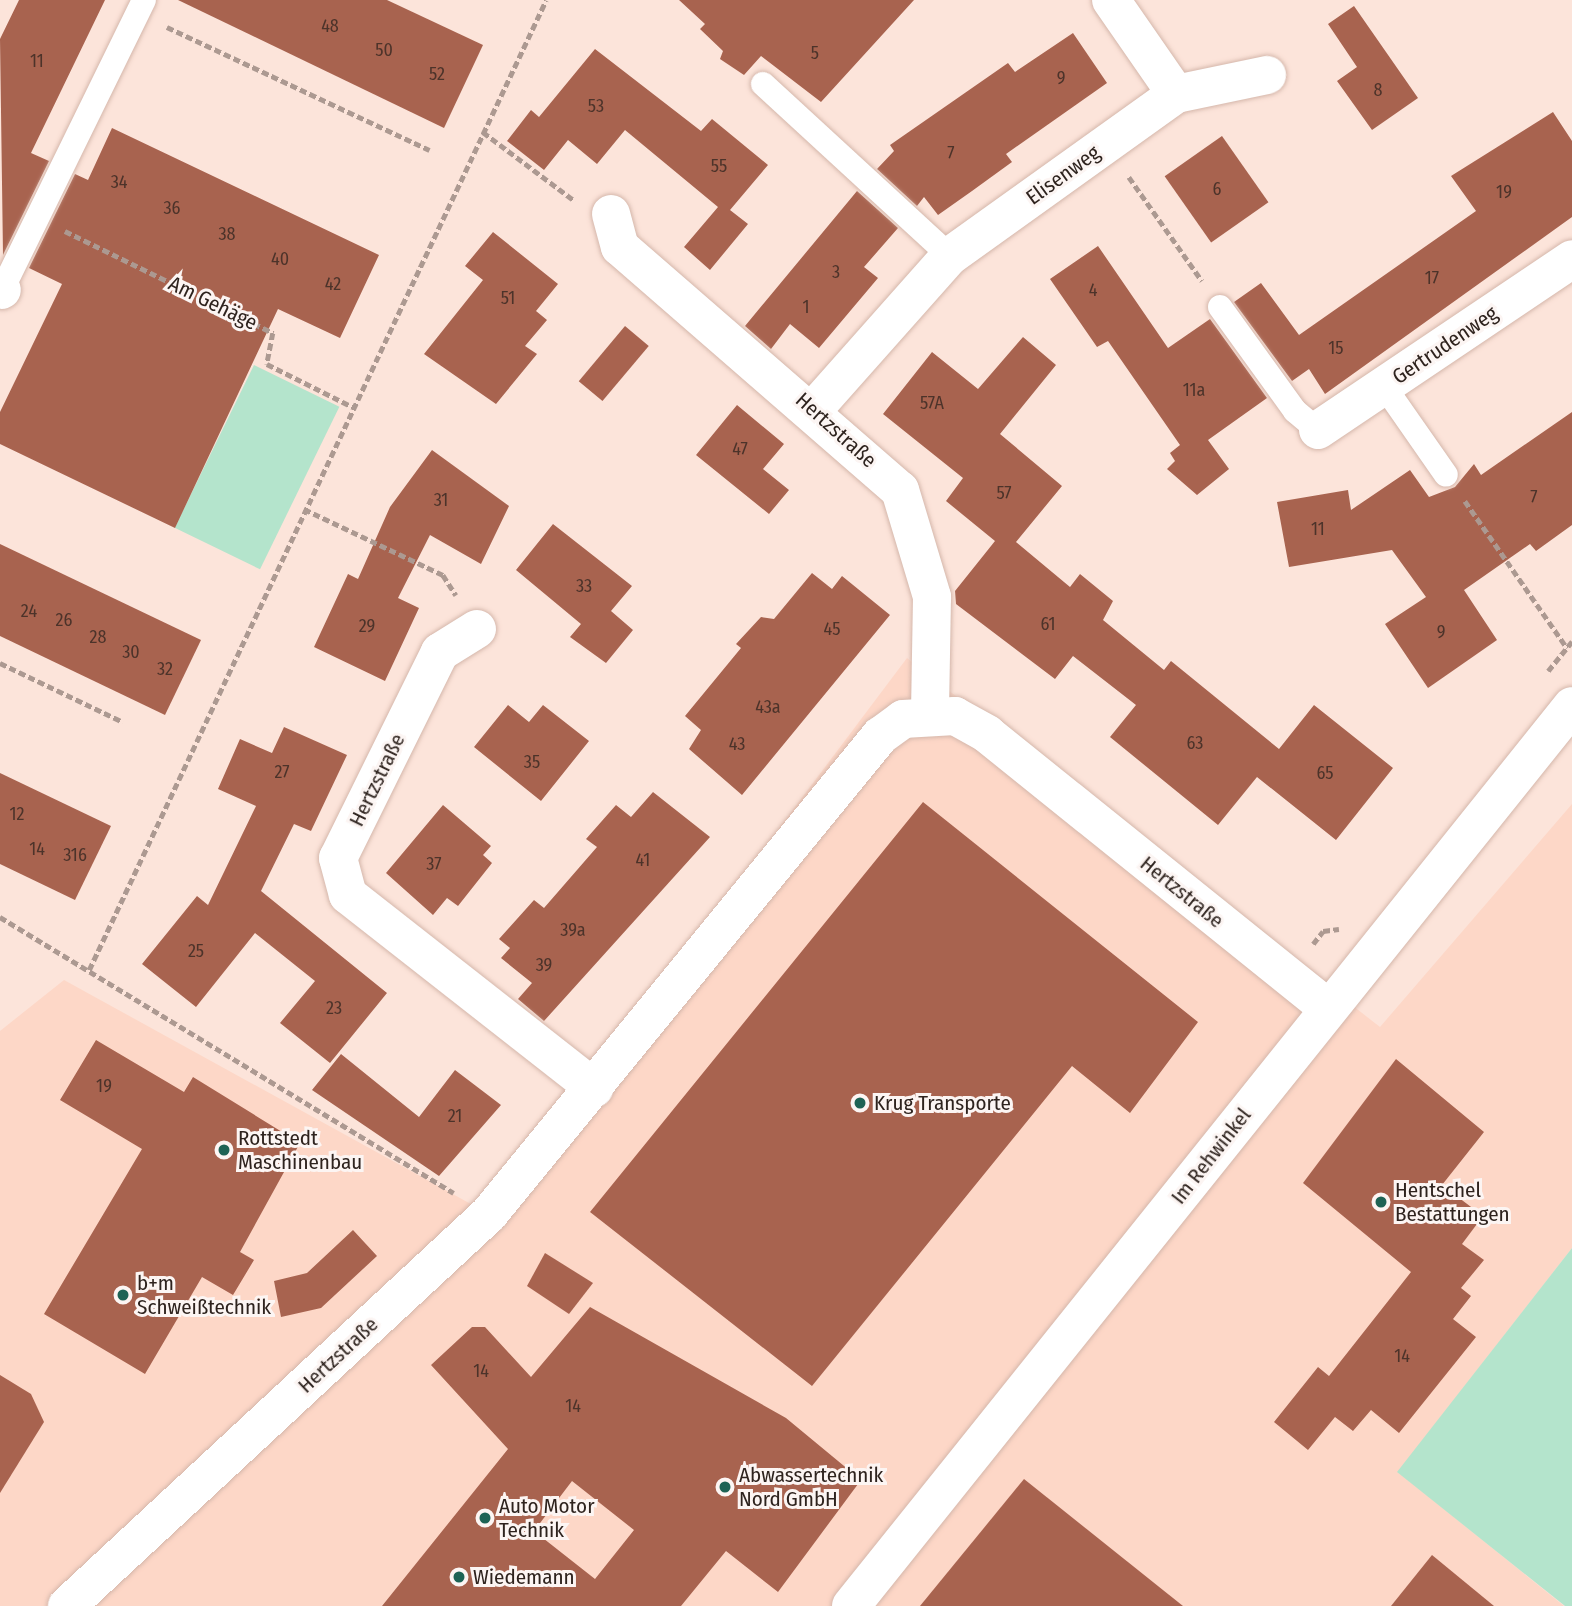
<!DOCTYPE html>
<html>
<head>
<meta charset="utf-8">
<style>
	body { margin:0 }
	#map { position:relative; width:1572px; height:1606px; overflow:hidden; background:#fce4da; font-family:"Fira Sans Condensed",sans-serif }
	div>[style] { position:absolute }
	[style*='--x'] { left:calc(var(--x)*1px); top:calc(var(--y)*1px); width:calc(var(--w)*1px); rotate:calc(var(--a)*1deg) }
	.built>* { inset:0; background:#fdd7c7 }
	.green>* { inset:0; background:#b4e4cc; transform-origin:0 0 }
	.building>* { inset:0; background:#a8634f; transform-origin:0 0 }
	.path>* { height:4.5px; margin-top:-2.25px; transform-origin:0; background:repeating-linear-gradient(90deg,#ac9991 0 7px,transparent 0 10.5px) }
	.roads { filter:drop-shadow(0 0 2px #d5b7ab) drop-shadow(0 0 2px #d5b7ab) }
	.service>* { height:24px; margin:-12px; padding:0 12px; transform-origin:12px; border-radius:12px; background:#fff }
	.minor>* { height:38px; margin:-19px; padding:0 19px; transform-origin:19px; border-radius:19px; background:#fff }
	.tertiary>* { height:38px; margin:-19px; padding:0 19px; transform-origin:19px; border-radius:19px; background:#fff }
	.dots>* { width:19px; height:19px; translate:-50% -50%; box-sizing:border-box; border:4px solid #fcf5f3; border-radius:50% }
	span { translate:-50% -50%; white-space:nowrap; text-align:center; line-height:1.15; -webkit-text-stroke:6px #fcf5f3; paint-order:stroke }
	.number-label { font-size:18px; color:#4c332a }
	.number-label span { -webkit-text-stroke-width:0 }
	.street-label { font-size:21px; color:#2e231e }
	.poi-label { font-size:21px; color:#2e231e }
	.left { translate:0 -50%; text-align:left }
</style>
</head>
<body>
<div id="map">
	<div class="built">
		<div style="clip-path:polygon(907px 658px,1380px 1027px,1572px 804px,1572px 1248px,1398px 1472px,1564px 1606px,0 1606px,0 1031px,64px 980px,489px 1214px)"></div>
	</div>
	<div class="green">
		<div style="left:254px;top:365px;width:95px;height:181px;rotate:26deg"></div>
		<div style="clip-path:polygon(1572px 1248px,1572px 1606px,1565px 1606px,1397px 1472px)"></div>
	</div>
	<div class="building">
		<div style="clip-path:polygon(19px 0,105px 0,31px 153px,49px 161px,3px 255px,0 39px)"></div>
		<div style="clip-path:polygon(178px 0,387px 0,483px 45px,444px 128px)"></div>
		<div style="clip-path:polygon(679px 0,914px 0,821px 102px,761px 56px,744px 75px,720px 59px,723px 51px,700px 29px,705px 24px)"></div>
		<div style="clip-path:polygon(1354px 6px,1418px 98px,1372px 130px,1337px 81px,1357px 67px,1328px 24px)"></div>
		<div style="clip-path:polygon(1073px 33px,1107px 83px,1006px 154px,1012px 162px,972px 191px,938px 215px,924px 197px,917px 206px,877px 169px,894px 151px,890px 145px,1008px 63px,1015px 72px)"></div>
		<div style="clip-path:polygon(595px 49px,701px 131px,712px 119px,768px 165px,730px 210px,748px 224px,710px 270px,684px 247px,718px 207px,625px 130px,597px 164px,568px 140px,544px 170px,507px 141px,531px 110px,539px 117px)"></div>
		<div style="clip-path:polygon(1553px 112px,1572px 141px,1572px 217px,1325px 394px,1309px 369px,1292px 381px,1234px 302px,1261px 283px,1299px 335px,1476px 211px,1451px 176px)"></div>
		<div style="clip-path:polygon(112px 128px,379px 255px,340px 338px,278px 309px,175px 528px,0 444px,0 412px,62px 284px,29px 268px,75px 174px,88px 180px)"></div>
		<div style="left:1222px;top:136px;width:81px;height:70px;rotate:55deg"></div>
		<div style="clip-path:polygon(857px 191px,898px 228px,864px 267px,878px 278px,819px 348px,790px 324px,771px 349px,745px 326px)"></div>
		<div style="clip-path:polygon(493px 232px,558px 284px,536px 311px,547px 320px,525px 346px,537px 354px,496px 404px,424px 354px,483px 280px,465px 266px)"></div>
		<div style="clip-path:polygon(1098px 246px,1168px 348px,1210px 319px,1267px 398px,1208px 440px,1229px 469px,1197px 495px,1167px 469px,1175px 461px,1170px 453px,1180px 445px,1108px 341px,1097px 347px,1050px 279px)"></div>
		<div style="left:625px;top:326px;width:31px;height:72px;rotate:40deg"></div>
		<div style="clip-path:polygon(1023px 337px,1056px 365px,1000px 434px,1062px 486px,1016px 542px,1070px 587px,1080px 574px,1113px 601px,1103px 620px,1164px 670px,1171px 661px,1279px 749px,1314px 705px,1393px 768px,1336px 840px,1257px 777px,1218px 825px,1110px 737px,1136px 705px,1073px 656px,1055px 679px,956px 604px,955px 591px,995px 541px,946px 501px,963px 478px,883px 414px,932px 352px,978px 389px)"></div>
		<div style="clip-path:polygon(737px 405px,784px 444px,763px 469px,789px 490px,769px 514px,696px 455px)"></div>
		<div style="clip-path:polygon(1572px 412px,1572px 525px,1536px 551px,1530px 544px,1464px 590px,1497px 640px,1428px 688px,1385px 624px,1426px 597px,1392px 550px,1289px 567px,1277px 502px,1348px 490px,1351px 510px,1410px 470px,1429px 497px,1455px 487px,1474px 464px,1481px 475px)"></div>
		<div style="clip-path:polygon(432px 450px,509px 506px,481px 564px,430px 535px,398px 598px,419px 608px,385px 681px,314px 647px,348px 574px,358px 579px,390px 507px)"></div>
		<div style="clip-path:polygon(553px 524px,632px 586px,611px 611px,633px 630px,606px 663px,570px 637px,581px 624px,516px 570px)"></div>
		<div style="clip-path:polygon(0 544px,201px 640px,165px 715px,0 636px)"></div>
		<div style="clip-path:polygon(812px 573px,832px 589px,842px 576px,890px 615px,742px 795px,689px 749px,701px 730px,685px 716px,741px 648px,736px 644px,761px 617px,774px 619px)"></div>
		<div style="clip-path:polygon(508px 705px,529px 722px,543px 705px,589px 741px,541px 801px,474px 747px)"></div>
		<div style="clip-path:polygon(284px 727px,347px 755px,311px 831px,294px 824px,261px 891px,387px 993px,330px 1063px,280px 1023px,315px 981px,255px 933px,196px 1007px,142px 964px,197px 896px,208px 905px,256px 806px,218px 789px,240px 739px,272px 753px)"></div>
		<div style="clip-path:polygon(0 773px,111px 826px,75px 900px,0 864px)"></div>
		<div style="clip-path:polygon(653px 792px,710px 837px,544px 1021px,518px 999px,532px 983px,501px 958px,510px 948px,499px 939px,534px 900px,544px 908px,597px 847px,586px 839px,616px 805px,631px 817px)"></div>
		<div style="clip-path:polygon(923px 802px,1198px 1022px,1130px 1113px,1072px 1066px,812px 1386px,590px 1212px)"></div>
		<div style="clip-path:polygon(443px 805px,491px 846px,483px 855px,492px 863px,458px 906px,447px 898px,433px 915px,386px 873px)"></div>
		<div style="clip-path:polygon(96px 1040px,184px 1092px,193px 1077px,300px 1143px,240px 1252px,254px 1260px,233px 1295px,202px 1277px,145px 1374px,44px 1314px,142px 1149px,60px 1100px)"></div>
		<div style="clip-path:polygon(341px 1054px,419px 1117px,455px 1070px,501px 1105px,439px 1176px,312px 1090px)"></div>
		<div style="clip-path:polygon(1396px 1059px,1484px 1132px,1442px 1185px,1483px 1216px,1462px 1244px,1484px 1260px,1461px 1288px,1471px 1296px,1453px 1319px,1476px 1337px,1399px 1433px,1371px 1410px,1353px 1431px,1335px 1417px,1308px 1450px,1274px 1422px,1318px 1367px,1329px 1376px,1411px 1272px,1303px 1183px)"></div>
		<div style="clip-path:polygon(353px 1230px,377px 1256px,321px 1308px,281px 1317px,274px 1281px,307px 1273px)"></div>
		<div style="clip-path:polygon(545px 1253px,593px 1283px,569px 1314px,527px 1286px)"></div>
		<div style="clip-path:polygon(evenodd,590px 1307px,786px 1418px,861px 1480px,778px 1592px,726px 1551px,681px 1606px,382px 1606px,508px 1449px,431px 1365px,472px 1327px,485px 1327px,531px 1377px,590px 1307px,572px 1481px,634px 1530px,595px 1579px,534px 1531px,572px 1481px)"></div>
		<div style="clip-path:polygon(0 1375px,31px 1394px,44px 1422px,0 1493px)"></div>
		<div style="clip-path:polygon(1024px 1479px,1183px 1606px,920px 1606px)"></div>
		<div style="clip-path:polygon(1432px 1555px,1494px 1606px,1391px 1606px)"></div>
	</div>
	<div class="path">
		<div style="--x:167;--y:27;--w:290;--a:25.1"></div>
		<div style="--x:483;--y:132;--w:115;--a:36.9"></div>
		<div style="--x:1129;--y:177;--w:127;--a:54.9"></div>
		<div style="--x:65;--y:231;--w:232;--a:26.1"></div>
		<div style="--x:273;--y:333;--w:32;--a:101"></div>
		<div style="--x:267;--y:364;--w:96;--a:26.6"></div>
		<div style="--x:1465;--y:501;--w:179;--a:55.2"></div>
		<div style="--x:304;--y:509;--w:154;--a:25.4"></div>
		<div style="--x:443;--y:575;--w:24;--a:57"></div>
		<div style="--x:0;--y:663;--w:136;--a:25.6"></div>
		<div style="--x:1548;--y:671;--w:38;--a:-51"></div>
		<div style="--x:0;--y:917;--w:531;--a:31.3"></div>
		<div style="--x:1313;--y:944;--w:16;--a:-52"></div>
		<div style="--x:1323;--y:931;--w:16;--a:-7"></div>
		<div style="--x:89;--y:970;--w:1072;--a:-64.77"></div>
	</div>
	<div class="roads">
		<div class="service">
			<div style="--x:763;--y:84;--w:254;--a:42.6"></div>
			<div style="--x:0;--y:294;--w:327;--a:-63.9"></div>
			<div style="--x:1220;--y:307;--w:128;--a:54.2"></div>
			<div style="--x:1295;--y:411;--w:30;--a:40"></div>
			<div style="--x:1384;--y:386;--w:108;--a:55.1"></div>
		</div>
		<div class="minor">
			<div style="--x:1176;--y:94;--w:93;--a:-11.8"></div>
			<div style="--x:611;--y:214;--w:34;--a:75"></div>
			<div style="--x:620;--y:247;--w:371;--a:41"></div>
			<div style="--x:900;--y:490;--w:112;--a:73.3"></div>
			<div style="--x:932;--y:597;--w:117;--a:91"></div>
			<div style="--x:0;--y:289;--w:2;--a:27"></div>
			<div style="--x:814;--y:409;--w:205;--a:-48.4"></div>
			<div style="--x:950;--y:256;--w:278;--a:-35.6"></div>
			<div style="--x:1176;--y:94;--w:114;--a:-124.7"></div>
			<div style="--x:1318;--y:430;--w:306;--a:-33.9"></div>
			<div style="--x:477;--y:629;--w:44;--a:148.1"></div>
			<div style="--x:440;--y:652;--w:230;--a:116.3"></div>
			<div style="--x:338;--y:858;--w:38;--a:75"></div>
			<div style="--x:348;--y:895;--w:313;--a:38.1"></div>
			<div style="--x:67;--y:1606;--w:576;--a:-42.89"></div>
			<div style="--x:489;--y:1214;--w:618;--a:-50.72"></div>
			<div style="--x:880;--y:736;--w:29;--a:-36"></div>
			<div style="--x:903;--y:719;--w:52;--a:-3.3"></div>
			<div style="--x:955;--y:716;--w:37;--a:29"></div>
			<div style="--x:987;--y:734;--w:437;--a:38.8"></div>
		</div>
		<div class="tertiary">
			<div style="--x:851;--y:1606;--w:1153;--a:-51.3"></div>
		</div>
	</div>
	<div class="dots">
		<div style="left:860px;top:1103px;background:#1e6355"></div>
		<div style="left:224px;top:1150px;background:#1e6355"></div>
		<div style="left:1381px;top:1202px;background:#1e6355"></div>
		<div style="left:123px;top:1295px;background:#1e6355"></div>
		<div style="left:725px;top:1487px;background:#1e6355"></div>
		<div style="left:485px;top:1518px;background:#1e6355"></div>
		<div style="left:459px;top:1577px;background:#1e6355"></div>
	</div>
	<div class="number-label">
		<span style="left:330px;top:26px">48</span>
		<span style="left:384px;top:50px">50</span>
		<span style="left:815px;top:53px">5</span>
		<span style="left:37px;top:61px">11</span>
		<span style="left:437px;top:74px">52</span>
		<span style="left:1061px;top:78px">9</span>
		<span style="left:1378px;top:90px">8</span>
		<span style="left:596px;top:106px">53</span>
		<span style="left:951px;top:153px">7</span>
		<span style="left:719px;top:166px">55</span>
		<span style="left:119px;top:182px">34</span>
		<span style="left:1217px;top:189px">6</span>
		<span style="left:1504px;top:192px">19</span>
		<span style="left:172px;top:208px">36</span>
		<span style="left:227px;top:234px">38</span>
		<span style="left:280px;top:259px">40</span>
		<span style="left:836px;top:272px">3</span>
		<span style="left:1432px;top:278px">17</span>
		<span style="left:333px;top:284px">42</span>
		<span style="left:1093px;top:290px">4</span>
		<span style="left:508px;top:298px">51</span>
		<span style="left:806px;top:307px">1</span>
		<span style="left:1336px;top:348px">15</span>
		<span style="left:1194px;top:390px">11a</span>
		<span style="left:932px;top:403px">57A</span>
		<span style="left:740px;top:449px">47</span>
		<span style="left:1004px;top:493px">57</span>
		<span style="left:1534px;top:497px">7</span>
		<span style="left:441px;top:500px">31</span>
		<span style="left:1318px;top:529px">11</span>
		<span style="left:584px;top:586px">33</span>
		<span style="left:29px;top:611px">24</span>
		<span style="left:64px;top:620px">26</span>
		<span style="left:1048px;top:624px">61</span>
		<span style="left:367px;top:626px">29</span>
		<span style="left:832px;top:629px">45</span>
		<span style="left:1441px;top:632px">9</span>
		<span style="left:98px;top:637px">28</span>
		<span style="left:131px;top:652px">30</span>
		<span style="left:165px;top:669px">32</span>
		<span style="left:768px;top:707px">43a</span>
		<span style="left:1195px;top:743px">63</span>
		<span style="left:737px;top:744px">43</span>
		<span style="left:532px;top:762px">35</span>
		<span style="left:282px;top:772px">27</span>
		<span style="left:1325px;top:773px">65</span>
		<span style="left:17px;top:814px">12</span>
		<span style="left:37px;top:849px">14</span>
		<span style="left:75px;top:855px">316</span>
		<span style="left:643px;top:860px">41</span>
		<span style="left:434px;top:864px">37</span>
		<span style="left:573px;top:930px">39a</span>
		<span style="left:196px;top:951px">25</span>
		<span style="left:544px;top:965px">39</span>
		<span style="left:334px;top:1008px">23</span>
		<span style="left:104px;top:1086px">19</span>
		<span style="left:455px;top:1116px">21</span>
		<span style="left:1402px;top:1356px">14</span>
		<span style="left:481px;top:1371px">14</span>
		<span style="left:573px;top:1406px">14</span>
	</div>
	<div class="street-label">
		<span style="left:1063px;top:175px;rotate:-36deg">Elisenweg</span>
		<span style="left:213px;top:303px;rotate:26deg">Am Gehäge</span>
		<span style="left:1445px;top:345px;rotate:-34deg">Gertrudenweg</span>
		<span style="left:836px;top:430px;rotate:42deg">Hertzstraße</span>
		<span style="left:377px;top:780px;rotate:-64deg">Hertzstraße</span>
		<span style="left:1182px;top:892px;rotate:39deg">Hertzstraße</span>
		<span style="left:1211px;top:1156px;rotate:-52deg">Im Rehwinkel</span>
		<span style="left:338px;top:1355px;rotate:-43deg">Hertzstraße</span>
	</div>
	<div class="poi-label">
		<span class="left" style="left:874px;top:1103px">Krug Transporte</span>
		<span class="left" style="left:238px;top:1150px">Rottstedt<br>Maschinenbau</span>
		<span class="left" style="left:1395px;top:1202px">Hentschel<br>Bestattungen</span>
		<span class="left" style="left:137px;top:1295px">b+m<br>Schweißtechnik</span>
		<span class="left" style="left:739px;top:1487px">Abwassertechnik<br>Nord GmbH</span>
		<span class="left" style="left:499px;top:1518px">Auto Motor<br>Technik</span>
		<span class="left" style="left:473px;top:1577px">Wiedemann</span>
	</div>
</div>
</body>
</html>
